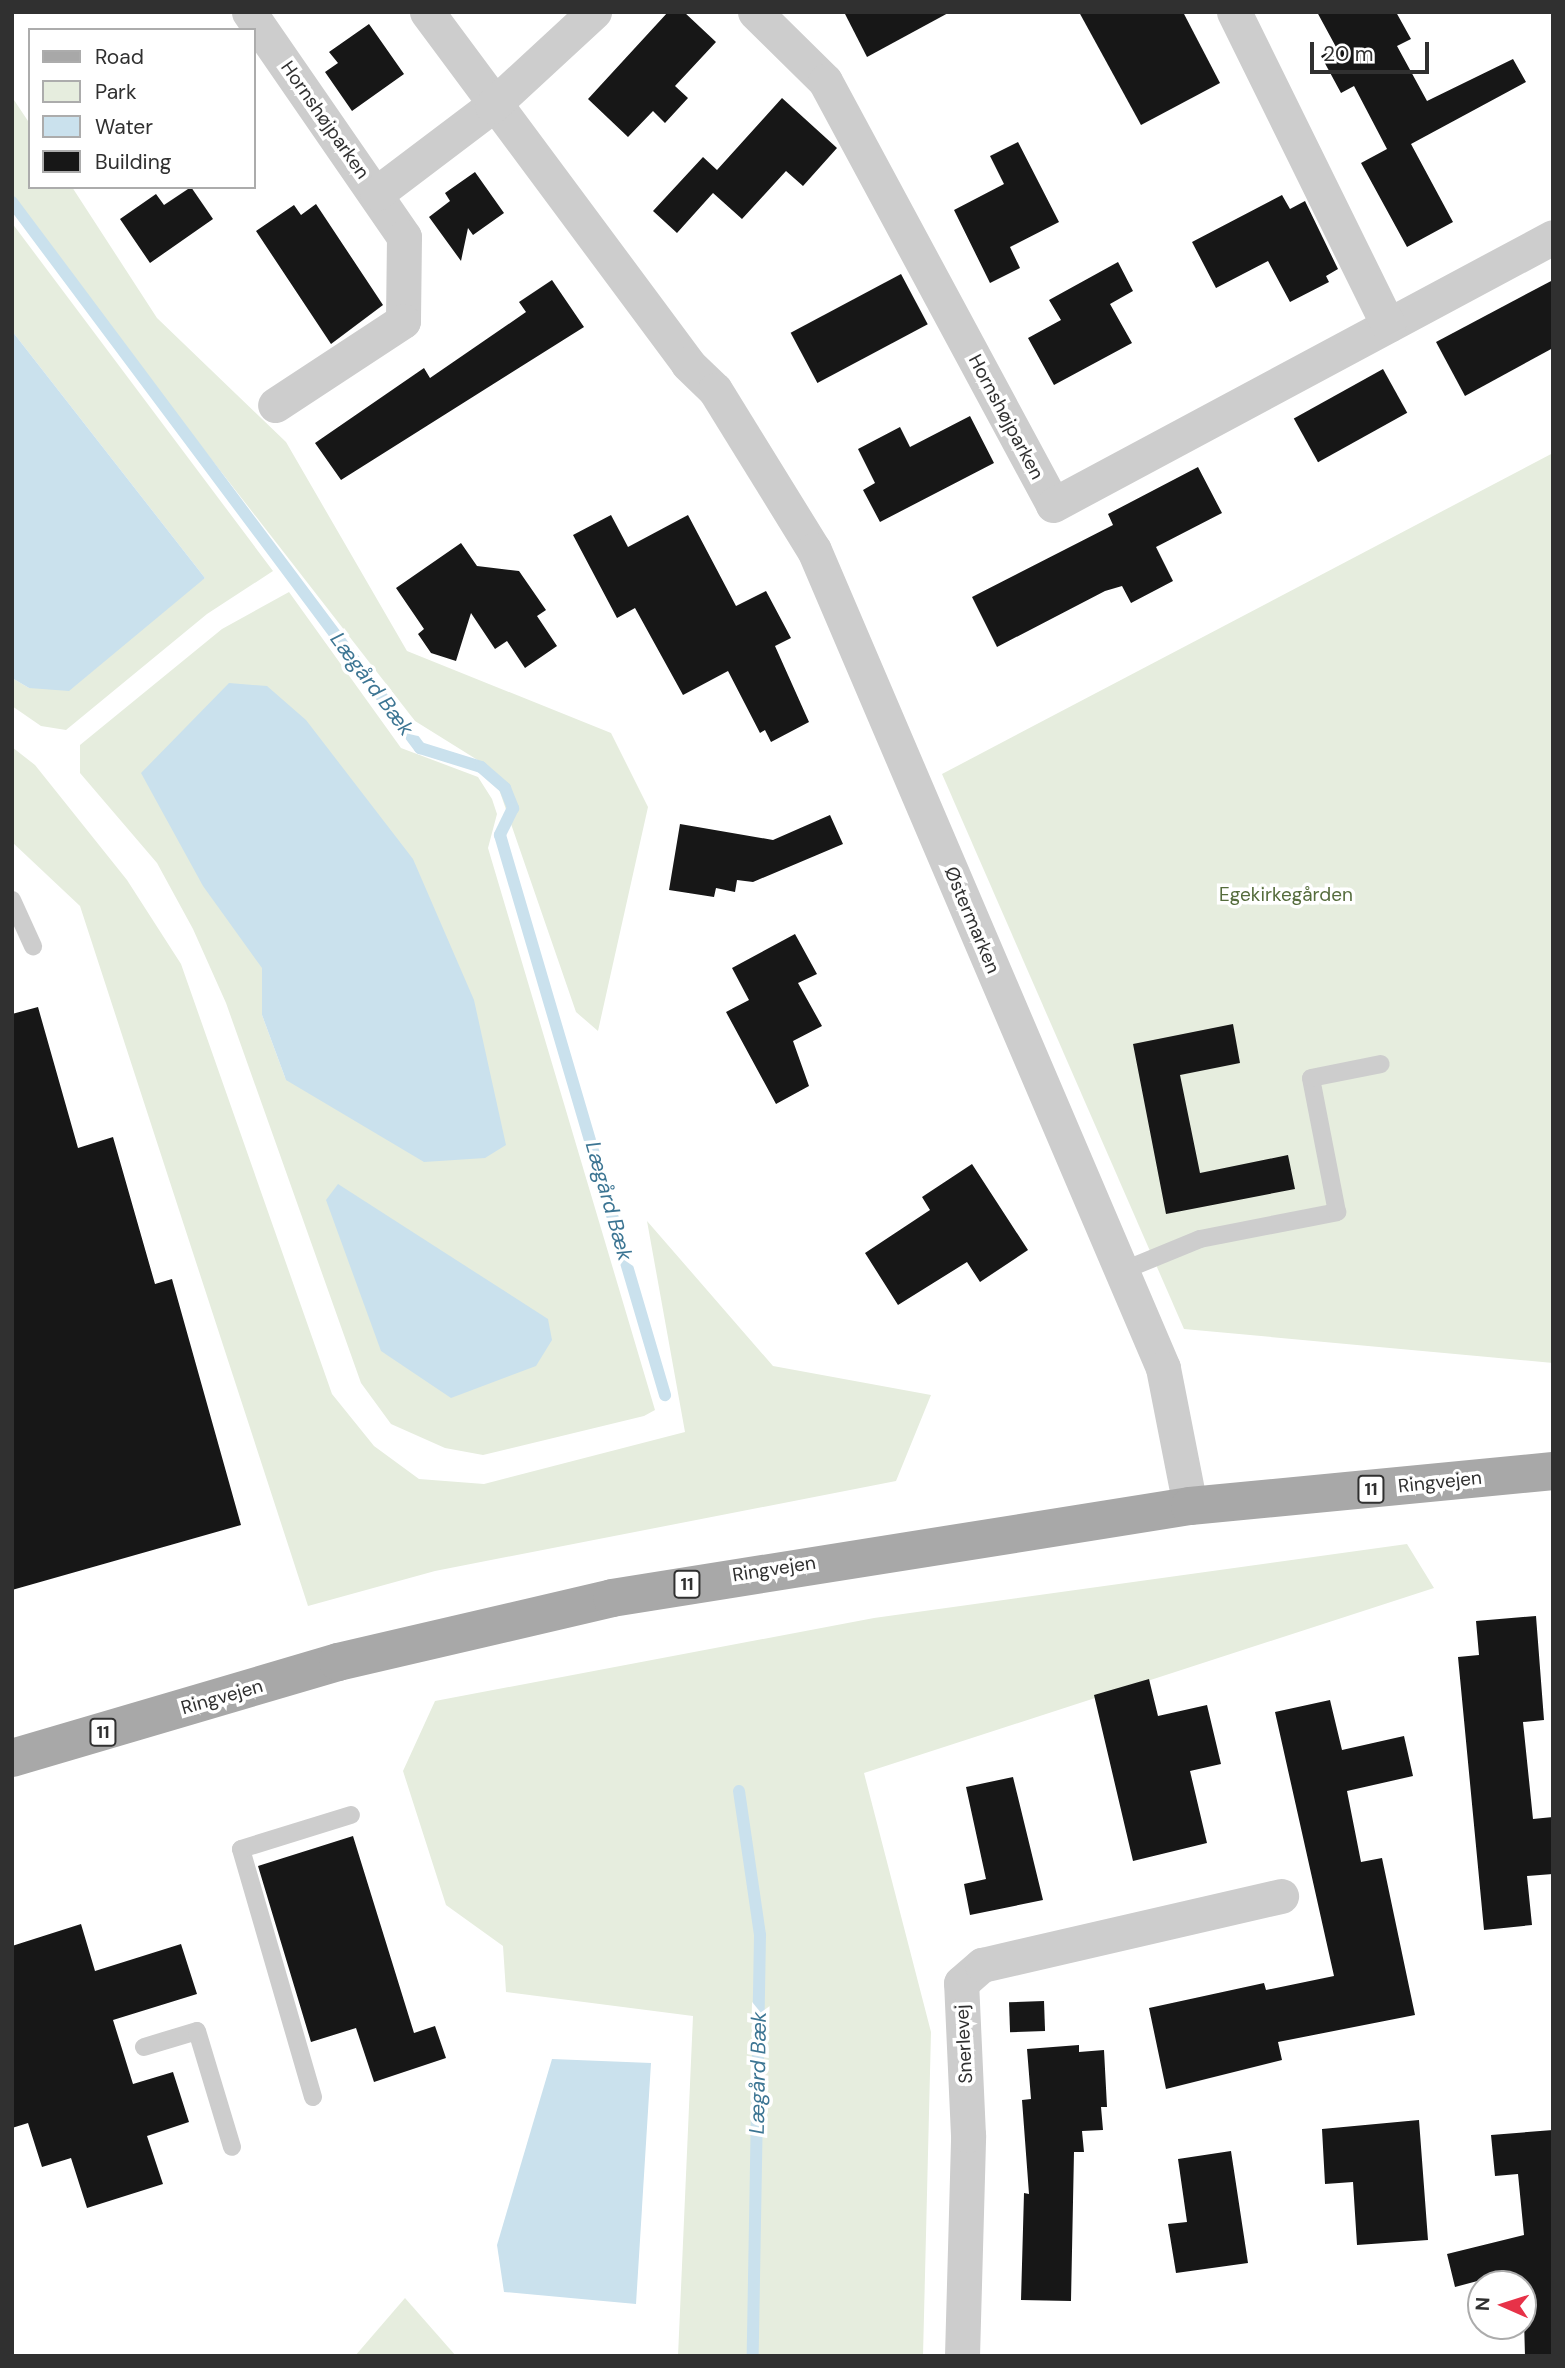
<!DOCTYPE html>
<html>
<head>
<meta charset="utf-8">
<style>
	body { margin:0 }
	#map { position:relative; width:1565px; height:2368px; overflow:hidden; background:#fff; font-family:"DM Sans",sans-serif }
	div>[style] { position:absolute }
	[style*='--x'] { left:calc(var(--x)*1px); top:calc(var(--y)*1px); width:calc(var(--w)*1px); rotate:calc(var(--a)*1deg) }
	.green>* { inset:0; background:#e6edde }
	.water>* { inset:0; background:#cae1ed }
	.stream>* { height:12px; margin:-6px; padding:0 6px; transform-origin:6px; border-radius:6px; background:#cae1ed }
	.building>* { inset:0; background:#171717; transform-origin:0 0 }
	.lane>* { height:18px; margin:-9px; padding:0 9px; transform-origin:9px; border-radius:9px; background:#cdcdcd }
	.street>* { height:35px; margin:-17.5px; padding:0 17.5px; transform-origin:17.5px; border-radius:17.5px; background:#cdcdcd }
	.primary>* { height:38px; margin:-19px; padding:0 19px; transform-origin:19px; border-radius:19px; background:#a8a8a8 }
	span { translate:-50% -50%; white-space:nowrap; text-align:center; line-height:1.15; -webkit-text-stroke:7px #fff; paint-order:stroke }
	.shield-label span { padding:2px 5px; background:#fff; border:2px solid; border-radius:5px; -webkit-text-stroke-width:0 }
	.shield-label { font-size:18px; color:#303030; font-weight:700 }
	.street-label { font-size:19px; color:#303030 }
	.park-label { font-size:19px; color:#556c3c }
	.water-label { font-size:21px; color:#3c7593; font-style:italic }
	.frame { position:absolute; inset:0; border:14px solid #303030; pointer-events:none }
	.legend { position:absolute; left:28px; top:28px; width:228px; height:161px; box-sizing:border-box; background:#fff; border:2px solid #acacac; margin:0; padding:9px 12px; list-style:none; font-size:21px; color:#303030 }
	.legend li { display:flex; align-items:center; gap:14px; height:35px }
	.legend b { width:35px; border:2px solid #acacac }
	.north { position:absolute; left:1467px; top:2270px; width:70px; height:70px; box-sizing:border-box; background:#fff; border:2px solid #acacac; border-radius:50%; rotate:273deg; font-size:19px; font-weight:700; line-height:28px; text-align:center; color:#303030 }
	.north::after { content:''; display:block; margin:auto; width:24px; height:32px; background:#e73248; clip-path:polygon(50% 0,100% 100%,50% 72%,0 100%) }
	.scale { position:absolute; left:1310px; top:42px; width:119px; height:32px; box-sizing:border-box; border:4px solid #303030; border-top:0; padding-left:9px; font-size:21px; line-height:24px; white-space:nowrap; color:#303030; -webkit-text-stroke:5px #fff; paint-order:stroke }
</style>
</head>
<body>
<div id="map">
	<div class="green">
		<div style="clip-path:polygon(12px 97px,30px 124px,30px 187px,72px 187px,157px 318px,286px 442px,407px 651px,611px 733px,648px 807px,598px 1031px,576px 1012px,492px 769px,415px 721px,12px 203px)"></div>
		<div style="clip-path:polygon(12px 223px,273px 571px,207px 614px,66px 730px,41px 726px,12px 706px,12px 678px,29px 688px,205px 578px,12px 331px)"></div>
		<div style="clip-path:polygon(1553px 453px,1553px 1363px,1184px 1329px,942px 774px)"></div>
		<div style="clip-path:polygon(evenodd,289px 592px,401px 748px,478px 777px,492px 799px,497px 814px,488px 848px,655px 1410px,644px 1416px,483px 1455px,445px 1448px,391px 1424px,361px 1383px,226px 1003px,193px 929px,157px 863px,80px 773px,80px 745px,222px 629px,289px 592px,262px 969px,286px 1080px,262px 1015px,262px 969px)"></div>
		<div style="clip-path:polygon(12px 747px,35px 765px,127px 880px,181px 964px,332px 1394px,374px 1446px,419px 1479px,484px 1484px,685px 1432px,647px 1221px,773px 1366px,931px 1395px,896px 1481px,435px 1571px,308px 1606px,80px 906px,12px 842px)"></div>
		<div style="clip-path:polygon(1407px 1544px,1434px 1588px,864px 1773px,931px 2032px,923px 2356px,678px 2356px,693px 2016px,506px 1992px,503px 1946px,446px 1905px,403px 1771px,435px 1701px,874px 1618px)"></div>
		<div style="clip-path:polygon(405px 2298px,456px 2356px,355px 2356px)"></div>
	</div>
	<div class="water">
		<div style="clip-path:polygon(12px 331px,205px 578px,69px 691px,29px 688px,12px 678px)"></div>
		<div style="clip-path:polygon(229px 683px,267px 686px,306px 720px,413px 859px,474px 1000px,506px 1145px,485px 1158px,424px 1162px,286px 1080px,262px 1015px,262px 968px,203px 886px,141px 773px)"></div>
		<div style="clip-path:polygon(338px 1184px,548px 1319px,552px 1340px,536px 1366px,451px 1398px,381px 1351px,326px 1200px)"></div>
		<div style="clip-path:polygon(552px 2059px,651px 2063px,636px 2304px,504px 2292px,497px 2245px)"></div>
	</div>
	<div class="stream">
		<div style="--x:12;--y:202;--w:682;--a:53.23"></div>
		<div style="--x:420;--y:748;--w:64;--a:17.3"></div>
		<div style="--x:481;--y:767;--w:32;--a:41"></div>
		<div style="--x:505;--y:788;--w:22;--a:68"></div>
		<div style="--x:513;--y:808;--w:30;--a:116"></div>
		<div style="--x:500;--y:835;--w:584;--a:73.58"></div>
		<div style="--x:739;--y:1791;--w:146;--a:81.7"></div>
		<div style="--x:760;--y:1935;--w:421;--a:91"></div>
	</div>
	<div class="building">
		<div style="clip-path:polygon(668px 12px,684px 12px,716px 42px,675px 86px,688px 98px,665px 123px,653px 111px,628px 137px,588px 99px)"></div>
		<div style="clip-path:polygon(844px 12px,950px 12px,867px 57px)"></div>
		<div style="clip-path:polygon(1079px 12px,1183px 12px,1220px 83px,1141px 125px)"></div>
		<div style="clip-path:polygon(1317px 12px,1396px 12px,1411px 39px,1397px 46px,1427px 101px,1513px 59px,1526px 82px,1411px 144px,1453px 222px,1407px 247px,1361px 163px,1387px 149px,1354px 86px,1341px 93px,1321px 56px,1336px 47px)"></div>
		<div style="clip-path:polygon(369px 24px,404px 74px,352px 111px,325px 72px,338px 63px,329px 52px)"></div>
		<div style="clip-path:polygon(782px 98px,837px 148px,803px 186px,786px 171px,742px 219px,713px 193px,677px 233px,653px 211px,703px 157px,717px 170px)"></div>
		<div style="clip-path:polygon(1018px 142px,1059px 222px,1010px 247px,1020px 268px,990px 283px,954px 210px,1004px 184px,990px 156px)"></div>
		<div style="clip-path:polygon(475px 172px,504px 213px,473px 235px,468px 228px,461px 261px,429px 217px,450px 201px,445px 193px)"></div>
		<div style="clip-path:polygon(191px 187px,213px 219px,150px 263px,120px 219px,156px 194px,164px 205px)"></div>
		<div style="clip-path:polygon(1282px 195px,1290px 209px,1305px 201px,1338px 269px,1326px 276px,1329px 282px,1290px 302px,1268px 261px,1216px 288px,1192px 242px)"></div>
		<div style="clip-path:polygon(316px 204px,383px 305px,331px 344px,256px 231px,294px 205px,301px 215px)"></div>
		<div style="clip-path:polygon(1118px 262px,1133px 291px,1110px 304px,1132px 343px,1054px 385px,1028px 338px,1061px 320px,1049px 300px)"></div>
		<div style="left:901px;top:274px;width:57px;height:125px;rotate:62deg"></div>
		<div style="clip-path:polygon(552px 280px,584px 327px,341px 480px,315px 443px,424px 368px,430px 378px,526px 312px,519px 302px)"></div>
		<div style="clip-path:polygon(1553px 280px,1553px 348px,1465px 396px,1436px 342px)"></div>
		<div style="left:1383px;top:369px;width:50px;height:102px;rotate:61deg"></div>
		<div style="clip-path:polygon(970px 416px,994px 463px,880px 522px,863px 490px,875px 483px,858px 449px,900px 427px,910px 447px)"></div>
		<div style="clip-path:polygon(1198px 467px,1222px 513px,1156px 547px,1173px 581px,1131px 603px,1122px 586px,1105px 591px,997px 647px,972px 597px,1113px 525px,1108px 514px)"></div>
		<div style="clip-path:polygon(611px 515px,628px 547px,688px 515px,736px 606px,766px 591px,791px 638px,775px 646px,809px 722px,771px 742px,765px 730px,760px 733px,728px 671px,683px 695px,635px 608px,617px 618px,573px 535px)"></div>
		<div style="clip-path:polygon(461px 543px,477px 566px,519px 571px,546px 610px,537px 616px,557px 646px,525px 668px,507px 641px,495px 649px,471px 613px,456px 661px,431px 653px,418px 634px,424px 629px,396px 588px)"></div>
		<div style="clip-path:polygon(830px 815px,843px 844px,753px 882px,737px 880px,735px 892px,716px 888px,714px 897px,669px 890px,680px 824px,773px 840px)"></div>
		<div style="clip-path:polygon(795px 934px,817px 974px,798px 983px,822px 1026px,793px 1041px,809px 1086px,776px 1104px,726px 1012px,749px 1000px,732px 968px)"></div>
		<div style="clip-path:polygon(38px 1007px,78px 1148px,113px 1137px,155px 1284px,172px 1279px,241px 1525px,12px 1590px,12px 1014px)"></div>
		<div style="clip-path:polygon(1233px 1024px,1240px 1063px,1180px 1075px,1200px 1173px,1288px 1155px,1295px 1189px,1166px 1214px,1133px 1044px)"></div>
		<div style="clip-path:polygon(972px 1164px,1028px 1250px,980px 1282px,967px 1262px,898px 1305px,865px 1253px,930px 1210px,922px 1197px)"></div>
		<div style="clip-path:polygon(1536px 1616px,1544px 1720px,1523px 1722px,1533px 1819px,1553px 1817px,1553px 1874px,1527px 1876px,1532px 1925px,1484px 1930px,1458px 1657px,1479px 1655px,1476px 1621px)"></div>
		<div style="clip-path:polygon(1149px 1679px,1158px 1716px,1207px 1705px,1221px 1764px,1190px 1771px,1207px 1843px,1133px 1861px,1094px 1695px)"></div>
		<div style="clip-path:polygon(1330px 1700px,1342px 1750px,1404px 1736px,1413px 1776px,1347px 1791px,1361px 1862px,1382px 1858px,1415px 2015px,1278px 2042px,1282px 2060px,1166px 2089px,1149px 2008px,1264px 1983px,1266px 1990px,1334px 1976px,1275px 1712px)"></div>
		<div style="clip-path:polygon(1013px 1777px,1043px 1900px,970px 1915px,964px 1884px,986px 1879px,966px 1787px)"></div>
		<div style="clip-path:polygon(353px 1836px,414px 2033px,435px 2026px,446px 2058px,374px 2082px,356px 2028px,311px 2042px,258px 1866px)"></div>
		<div style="clip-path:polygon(81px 1924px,95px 1971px,181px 1944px,197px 1994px,113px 2020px,133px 2084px,173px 2072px,189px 2122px,147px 2136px,163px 2184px,87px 2208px,71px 2158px,42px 2167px,28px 2123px,12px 2128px,12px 1946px)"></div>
		<div style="left:1044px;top:2001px;width:30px;height:35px;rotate:88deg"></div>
		<div style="clip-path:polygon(1079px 2045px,1079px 2052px,1104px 2050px,1107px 2107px,1101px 2107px,1103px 2130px,1082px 2131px,1084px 2152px,1074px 2152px,1071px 2301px,1021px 2300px,1024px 2193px,1029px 2194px,1022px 2100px,1031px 2099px,1027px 2049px)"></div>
		<div style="clip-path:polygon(1419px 2120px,1428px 2240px,1357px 2245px,1353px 2182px,1325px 2184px,1322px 2129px)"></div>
		<div style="clip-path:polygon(1553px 2130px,1553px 2356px,1525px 2356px,1523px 2284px,1501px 2284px,1500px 2275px,1455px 2287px,1447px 2254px,1524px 2235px,1518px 2174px,1495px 2176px,1491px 2135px)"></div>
		<div style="clip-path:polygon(1231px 2151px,1248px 2263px,1176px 2273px,1168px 2224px,1187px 2222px,1178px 2159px)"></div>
	</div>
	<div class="lane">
		<div style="--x:12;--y:900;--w:51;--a:65.5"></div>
		<div style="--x:1122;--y:1271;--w:84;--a:-22.3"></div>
		<div style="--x:1200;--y:1239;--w:140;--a:-11.1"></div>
		<div style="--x:1337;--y:1212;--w:136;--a:-101"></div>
		<div style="--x:1311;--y:1078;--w:71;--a:-11.3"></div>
		<div style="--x:144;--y:2047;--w:55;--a:-16.8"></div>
		<div style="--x:197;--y:2031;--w:121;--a:73.2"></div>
		<div style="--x:313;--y:2097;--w:258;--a:-106.2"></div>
		<div style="--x:241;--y:1849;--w:115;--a:-17.2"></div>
	</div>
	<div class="street">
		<div style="--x:249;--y:12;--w:273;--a:55.4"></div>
		<div style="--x:404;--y:237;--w:84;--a:90.7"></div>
		<div style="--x:403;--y:321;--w:153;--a:146.7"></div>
		<div style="--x:427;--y:12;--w:438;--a:53.4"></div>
		<div style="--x:688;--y:364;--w:37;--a:44"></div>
		<div style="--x:715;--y:390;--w:188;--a:58.3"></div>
		<div style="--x:814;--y:550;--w:889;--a:66.89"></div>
		<div style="--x:1163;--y:1368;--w:141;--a:78.9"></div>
		<div style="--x:755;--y:12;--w:98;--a:44.6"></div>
		<div style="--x:825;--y:81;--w:481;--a:61.7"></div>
		<div style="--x:1053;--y:505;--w:567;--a:-28.19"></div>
		<div style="--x:1234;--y:12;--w:349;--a:63.8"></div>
		<div style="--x:377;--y:193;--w:144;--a:-37.1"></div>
		<div style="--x:492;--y:106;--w:139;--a:-42.7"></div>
		<div style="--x:962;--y:2356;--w:221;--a:-88.4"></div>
		<div style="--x:968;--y:2135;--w:152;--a:-92.6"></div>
		<div style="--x:961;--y:1983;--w:28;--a:-41"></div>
		<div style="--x:982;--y:1965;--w:307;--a:-13"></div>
	</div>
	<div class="primary">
		<div style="--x:12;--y:1758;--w:340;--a:-16.4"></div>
		<div style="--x:338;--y:1662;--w:281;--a:-13.1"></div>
		<div style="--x:612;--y:1598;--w:585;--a:-9.04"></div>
		<div style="--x:1190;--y:1506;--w:365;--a:-5.5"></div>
	</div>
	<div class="shield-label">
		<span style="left:1371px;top:1489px">11</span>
		<span style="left:687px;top:1584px">11</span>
		<span style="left:103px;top:1732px">11</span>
	</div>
	<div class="street-label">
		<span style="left:325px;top:120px;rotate:55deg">Hornshøjparken</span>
		<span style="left:1006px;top:417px;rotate:62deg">Hornshøjparken</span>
		<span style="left:972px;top:920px;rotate:67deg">Østermarken</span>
		<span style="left:1440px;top:1482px;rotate:-6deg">Ringvejen</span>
		<span style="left:774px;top:1569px;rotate:-9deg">Ringvejen</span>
		<span style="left:222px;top:1697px;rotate:-16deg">Ringvejen</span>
		<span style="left:964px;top:2044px;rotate:-93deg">Snerlevej</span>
	</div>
	<div class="park-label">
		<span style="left:1286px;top:895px">Egekirkegården</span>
	</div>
	<div class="water-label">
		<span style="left:372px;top:684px;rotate:53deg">Lægård Bæk</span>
		<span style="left:609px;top:1201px;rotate:74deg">Lægård Bæk</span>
		<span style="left:758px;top:2073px;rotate:-89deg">Lægård Bæk</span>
	</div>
	<div class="frame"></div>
	<ul class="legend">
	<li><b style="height:9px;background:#a8a8a8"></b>Road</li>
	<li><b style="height:19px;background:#e6edde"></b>Park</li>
	<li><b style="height:19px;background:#cae1ed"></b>Water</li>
	<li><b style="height:19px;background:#171717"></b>Building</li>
	</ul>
	<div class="north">N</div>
	<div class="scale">20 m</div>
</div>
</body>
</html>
